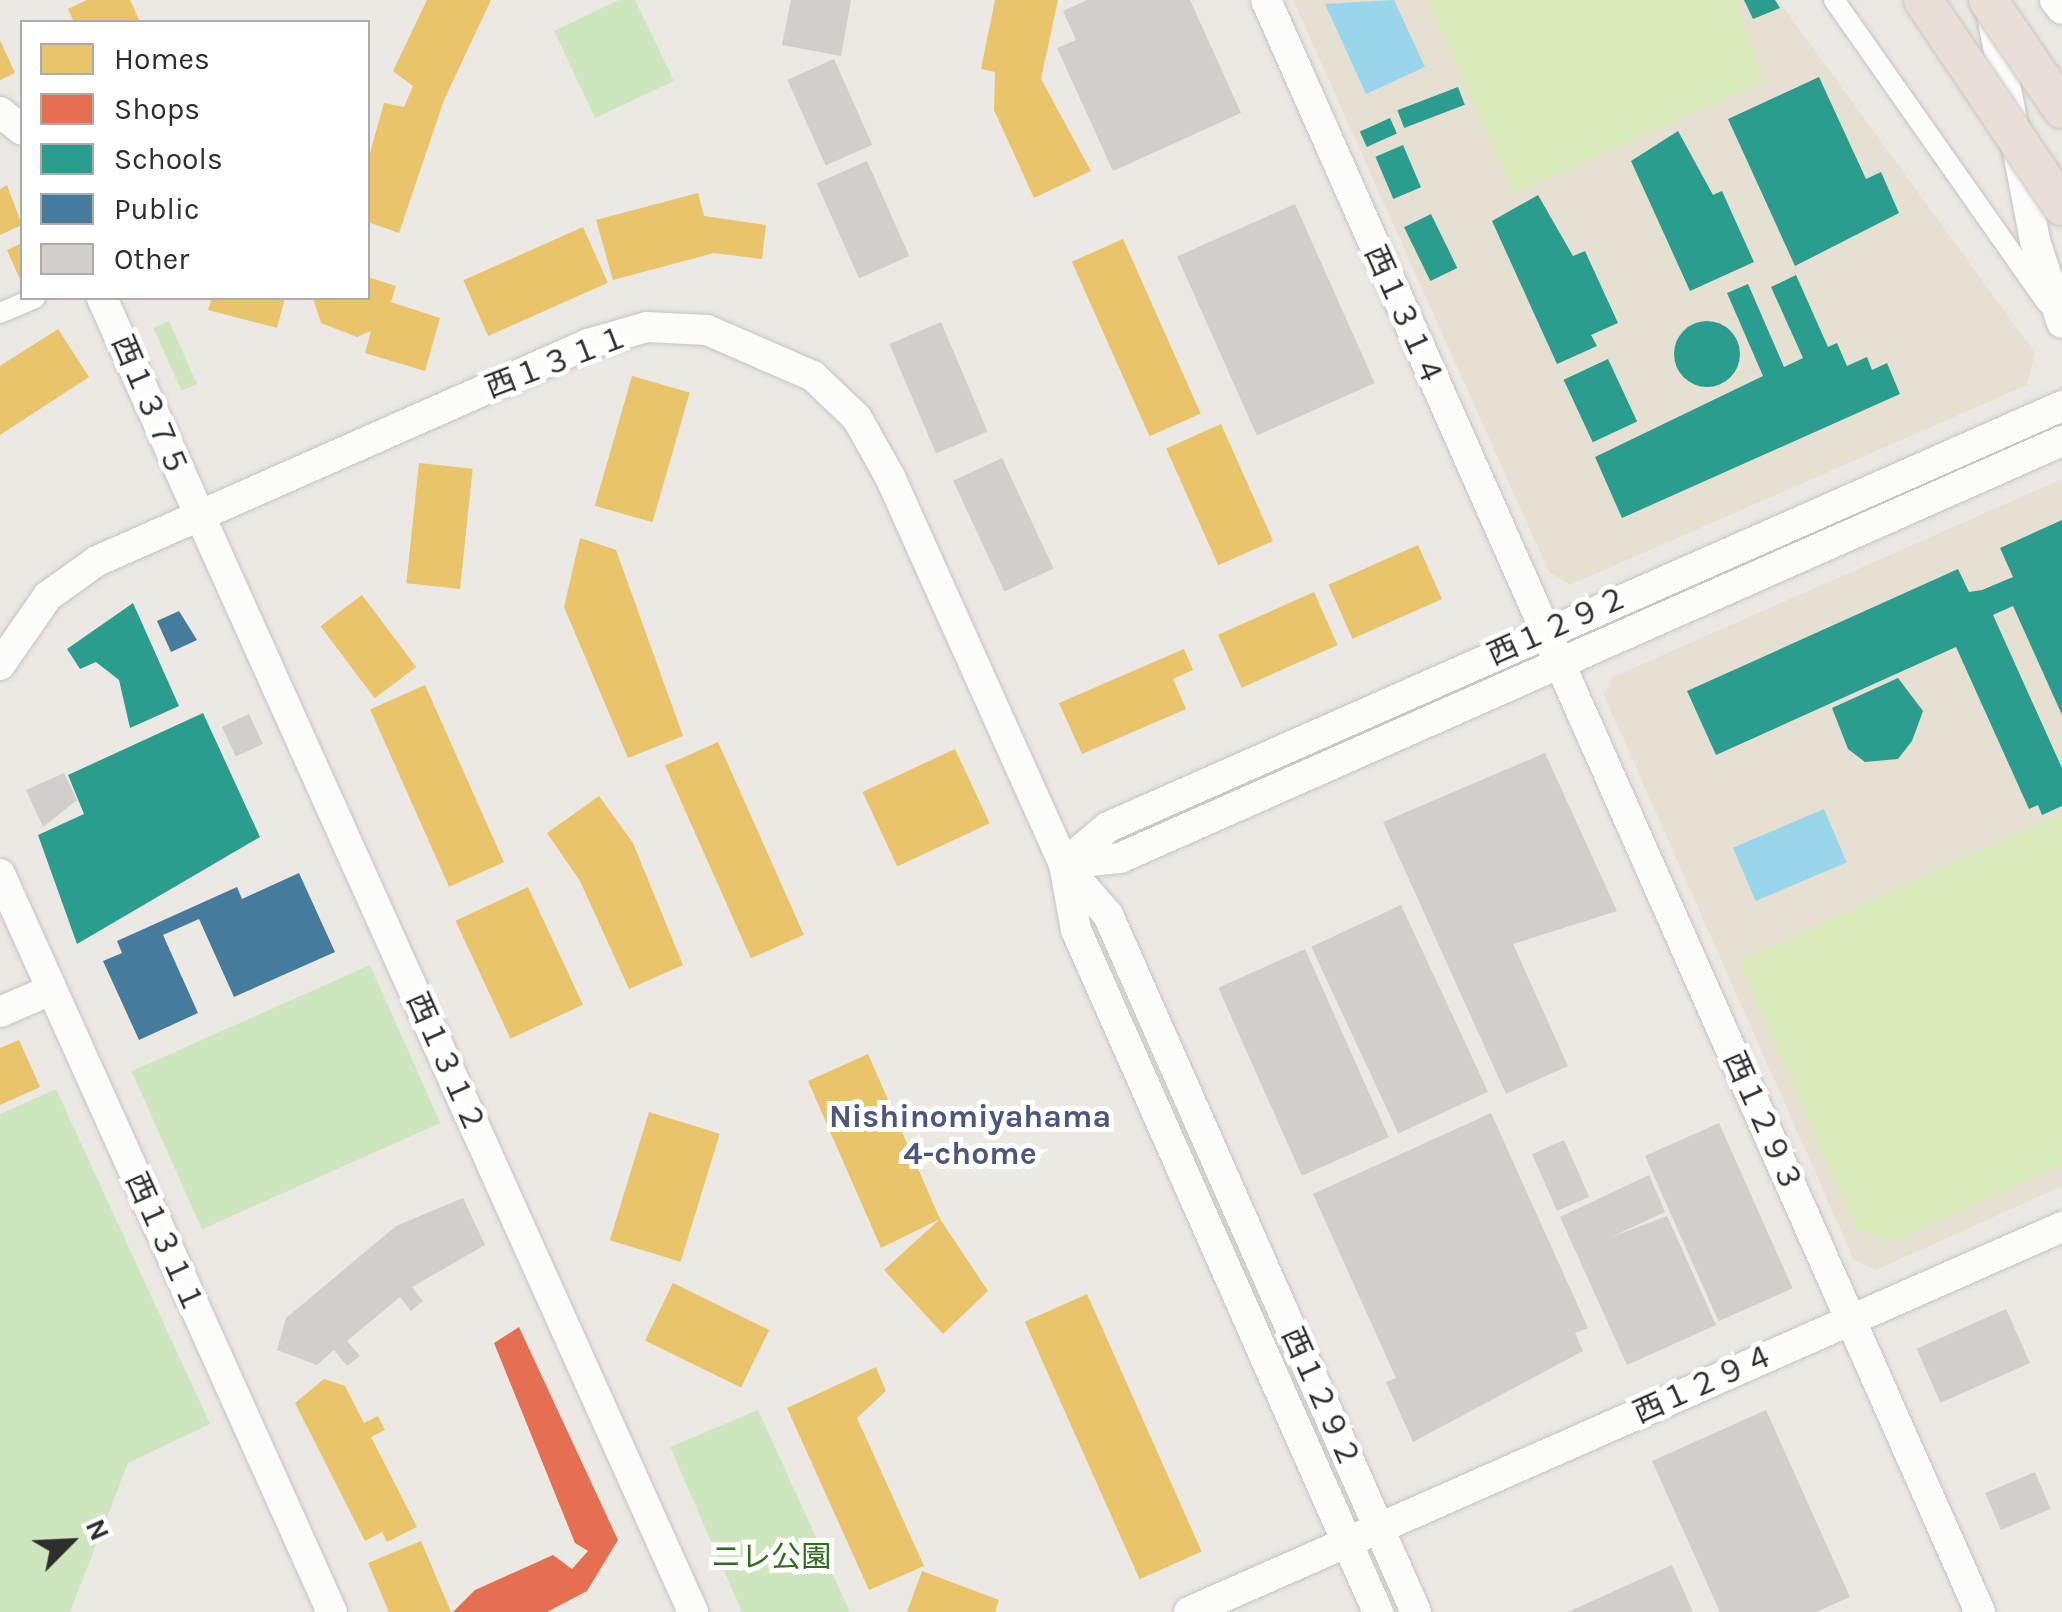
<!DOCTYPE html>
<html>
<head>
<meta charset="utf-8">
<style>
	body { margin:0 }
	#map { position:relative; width:2062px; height:1612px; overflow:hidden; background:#ece8e4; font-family:Karla,"Noto Sans JP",sans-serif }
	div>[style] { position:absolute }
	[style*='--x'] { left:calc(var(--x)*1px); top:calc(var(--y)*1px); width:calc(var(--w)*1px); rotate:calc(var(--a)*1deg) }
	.education>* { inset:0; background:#e6e0d3 }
	.green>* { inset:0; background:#cee6be; transform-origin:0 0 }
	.pitch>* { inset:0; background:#d9eabb }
	.water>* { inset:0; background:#99d6ec; transform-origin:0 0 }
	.homes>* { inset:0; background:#e9c46a; transform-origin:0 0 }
	.shops>* { inset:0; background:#e76f51 }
	.schools>* { inset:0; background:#2a9d8f; transform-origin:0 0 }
	.round { border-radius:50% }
	.public>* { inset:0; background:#457b9d }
	.building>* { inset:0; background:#d1cecb; transform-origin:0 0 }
	.roads { filter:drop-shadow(0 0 2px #c5c4c5) drop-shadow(0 0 2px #c5c4c5) }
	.street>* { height:20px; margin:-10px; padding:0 10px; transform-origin:10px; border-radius:10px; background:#fcfcfb }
	.secondary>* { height:30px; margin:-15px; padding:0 15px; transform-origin:15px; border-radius:15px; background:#fcfcfb }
	.bridges { filter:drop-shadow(0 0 2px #c6c5c4) drop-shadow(0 0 2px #c6c5c4) }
	.highway-bridge>* { height:38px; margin:-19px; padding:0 19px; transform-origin:19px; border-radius:19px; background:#eadfd6 }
	span { translate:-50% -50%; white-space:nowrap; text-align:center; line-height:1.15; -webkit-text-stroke:10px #fff; paint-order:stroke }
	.street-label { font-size:30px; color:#2e2e2e }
	.park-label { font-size:30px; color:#2c6e1b }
	.neighbourhood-label { font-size:32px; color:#4d5680; font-weight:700 }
	.legend { position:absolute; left:20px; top:20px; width:350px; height:280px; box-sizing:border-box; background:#fff; border:2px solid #ababab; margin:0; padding:12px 18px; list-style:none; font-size:30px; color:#2e2e2e }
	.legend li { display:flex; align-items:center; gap:20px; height:50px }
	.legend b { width:50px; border:2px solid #ababab }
	.north { position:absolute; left:20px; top:1492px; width:100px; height:100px; -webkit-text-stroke:8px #fff; paint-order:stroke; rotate:66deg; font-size:28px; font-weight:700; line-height:40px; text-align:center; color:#2e2e2e }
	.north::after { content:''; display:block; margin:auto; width:35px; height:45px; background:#2e2e2e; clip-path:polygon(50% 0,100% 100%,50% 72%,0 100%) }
</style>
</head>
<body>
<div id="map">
	<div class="education">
		<div style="clip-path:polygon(1293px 0,1778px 0,2035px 353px,2027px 385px,1570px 585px,1549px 572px)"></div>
		<div style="clip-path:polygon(2062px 479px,2062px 1186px,1876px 1270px,1854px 1260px,1604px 695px,1613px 677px)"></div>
	</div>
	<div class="green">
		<div style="clip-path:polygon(619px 0,635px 0,674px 81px,595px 118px,554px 31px)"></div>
		<div style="left:169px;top:321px;width:69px;height:17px;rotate:66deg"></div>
		<div style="left:370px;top:965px;width:173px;height:261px;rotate:66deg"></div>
		<div style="clip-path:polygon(56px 1089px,210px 1424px,128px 1463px,70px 1612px,0 1612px,0 1114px)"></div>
		<div style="clip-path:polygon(758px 1410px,850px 1612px,742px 1612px,670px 1447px)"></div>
	</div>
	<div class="pitch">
		<div style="clip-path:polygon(1427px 0,1736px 0,1763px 82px,1514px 194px)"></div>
		<div style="clip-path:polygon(2062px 813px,2062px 1165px,1896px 1241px,1857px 1231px,1739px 962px)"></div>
	</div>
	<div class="water">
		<div style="clip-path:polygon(1394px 0,1425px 67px,1366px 94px,1325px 4px)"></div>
		<div style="left:1824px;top:809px;width:58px;height:99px;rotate:67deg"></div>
	</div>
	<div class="homes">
		<div style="clip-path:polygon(87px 0,130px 0,140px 22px,74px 22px,68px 9px)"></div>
		<div style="clip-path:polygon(427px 0,491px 0,444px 100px,399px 233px,368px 222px,368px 160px,384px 103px,404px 107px,413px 86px,393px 71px)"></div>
		<div style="clip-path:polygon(995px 0,1058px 0,1041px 79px,1091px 171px,1034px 198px,994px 110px,995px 72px,981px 69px)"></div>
		<div style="clip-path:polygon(0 40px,15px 73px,0 80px)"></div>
		<div style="clip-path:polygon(7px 185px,22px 225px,0 235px,0 189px)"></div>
		<div style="clip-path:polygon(698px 193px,704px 216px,766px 225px,762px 259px,714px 253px,613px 280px,596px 220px)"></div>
		<div style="left:583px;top:227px;width:61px;height:131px;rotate:66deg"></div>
		<div style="left:1123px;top:239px;width:191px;height:56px;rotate:66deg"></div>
		<div style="clip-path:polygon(22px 243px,22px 284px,7px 250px)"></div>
		<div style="clip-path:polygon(368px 277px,396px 286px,391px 302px,440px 318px,425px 371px,365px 353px,371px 331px,357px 337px,321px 323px,313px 298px,368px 298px)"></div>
		<div style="clip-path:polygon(212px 298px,285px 298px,277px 328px,208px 310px)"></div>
		<div style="clip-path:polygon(58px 329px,89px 377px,0 435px,0 366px)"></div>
		<div style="left:632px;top:376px;width:60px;height:135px;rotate:16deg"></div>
		<div style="left:1221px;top:424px;width:128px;height:60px;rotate:66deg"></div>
		<div style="left:419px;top:463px;width:54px;height:121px;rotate:6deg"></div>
		<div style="clip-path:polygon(580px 538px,616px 550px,683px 736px,628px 758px,564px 607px)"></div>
		<div style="left:1418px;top:545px;width:59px;height:98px;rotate:66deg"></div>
		<div style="left:1314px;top:592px;width:58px;height:105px;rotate:66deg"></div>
		<div style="left:362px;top:595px;width:90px;height:52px;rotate:53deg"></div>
		<div style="clip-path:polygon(1184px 649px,1193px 670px,1173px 679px,1186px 709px,1082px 754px,1059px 703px)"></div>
		<div style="left:425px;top:685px;width:194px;height:60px;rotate:66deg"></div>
		<div style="left:718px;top:742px;width:211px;height:58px;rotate:66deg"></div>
		<div style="left:955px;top:749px;width:82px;height:102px;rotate:65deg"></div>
		<div style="clip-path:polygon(599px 796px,633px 843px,683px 965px,629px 989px,580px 881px,547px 833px)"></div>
		<div style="left:528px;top:887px;width:130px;height:80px;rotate:65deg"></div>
		<div style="clip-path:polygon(19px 1040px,40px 1087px,0 1105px,0 1048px)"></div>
		<div style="clip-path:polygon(868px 1054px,940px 1219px,988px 1291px,943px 1334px,884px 1270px,940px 1219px,881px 1248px,808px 1081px)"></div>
		<div style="left:649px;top:1112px;width:74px;height:134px;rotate:17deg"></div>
		<div style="left:673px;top:1283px;width:107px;height:64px;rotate:26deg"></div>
		<div style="left:1087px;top:1294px;width:282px;height:68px;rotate:66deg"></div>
		<div style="clip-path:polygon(876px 1367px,886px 1391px,857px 1418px,924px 1566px,869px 1590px,787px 1408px)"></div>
		<div style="clip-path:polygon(324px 1379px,345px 1386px,364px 1423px,378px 1416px,385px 1430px,371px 1437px,417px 1527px,387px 1542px,382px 1532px,365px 1541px,295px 1403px)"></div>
		<div style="clip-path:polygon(421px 1541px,451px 1612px,389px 1612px,368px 1563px)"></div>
		<div style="clip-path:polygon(922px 1571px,999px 1600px,995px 1612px,907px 1612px)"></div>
	</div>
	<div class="shops">
		<div style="clip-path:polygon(519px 1327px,618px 1540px,587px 1591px,547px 1612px,453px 1612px,475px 1590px,553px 1555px,572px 1569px,588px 1551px,575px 1543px,494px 1343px)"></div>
	</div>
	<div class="schools">
		<div style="clip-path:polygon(1744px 0,1775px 0,1780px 8px,1753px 19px)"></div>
		<div style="clip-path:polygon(1819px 77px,1866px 179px,1881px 172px,1899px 213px,1795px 266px,1728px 119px)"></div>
		<div style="left:1458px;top:87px;width:19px;height:65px;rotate:69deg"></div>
		<div style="left:1390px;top:118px;width:17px;height:33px;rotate:66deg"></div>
		<div style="clip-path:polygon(1678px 131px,1713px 195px,1722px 191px,1754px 262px,1690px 291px,1631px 161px)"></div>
		<div style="left:1403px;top:145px;width:46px;height:30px;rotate:67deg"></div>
		<div style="clip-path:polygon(1538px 195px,1573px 256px,1585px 251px,1618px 323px,1591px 335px,1597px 346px,1557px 364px,1492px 221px)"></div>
		<div style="left:1431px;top:214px;width:60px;height:30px;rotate:64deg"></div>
		<div style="clip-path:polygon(1796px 275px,1828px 347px,1837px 343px,1847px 366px,1867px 357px,1872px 370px,1887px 363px,1900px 394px,1622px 518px,1595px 457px,1763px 376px,1727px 293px,1748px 284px,1784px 367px,1803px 358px,1771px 287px)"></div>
		<div class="round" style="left:1674px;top:321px;width:66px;height:66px"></div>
		<div style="left:1608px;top:359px;width:69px;height:49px;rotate:65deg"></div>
		<div style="clip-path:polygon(2062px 520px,2062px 715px,2013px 606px,1993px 615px,2062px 768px,2062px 806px,2042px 815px,2038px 805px,2029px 809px,1956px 647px,1716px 755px,1687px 691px,1958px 569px,1969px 592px,1982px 590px,2013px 577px,2000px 548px)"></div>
		<div style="clip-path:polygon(133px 603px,179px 706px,130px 728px,119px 680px,96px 662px,80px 669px,67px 649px)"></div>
		<div style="clip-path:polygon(1898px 678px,1923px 711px,1912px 741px,1898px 759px,1865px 762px,1848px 749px,1832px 708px)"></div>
		<div style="clip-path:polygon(203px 713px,260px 837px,77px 944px,38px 835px,84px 814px,68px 775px)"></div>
	</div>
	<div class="public">
		<div style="clip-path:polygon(179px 611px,197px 640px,171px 652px,157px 621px)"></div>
		<div style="clip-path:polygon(299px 873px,335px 952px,234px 997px,199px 919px,163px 935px,198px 1013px,139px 1040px,103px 961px,122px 953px,117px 941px,237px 887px,242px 899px)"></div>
	</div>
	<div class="building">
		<div style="clip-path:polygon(791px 0,851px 0,841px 56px,782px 45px)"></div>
		<div style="clip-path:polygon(1087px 0,1190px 0,1241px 113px,1113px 171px,1057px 48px,1076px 40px,1063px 11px)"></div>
		<div style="left:834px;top:59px;width:94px;height:51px;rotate:66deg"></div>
		<div style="left:867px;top:161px;width:104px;height:55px;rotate:66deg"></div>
		<div style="left:1295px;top:204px;width:196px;height:129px;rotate:66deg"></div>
		<div style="left:941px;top:322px;width:119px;height:56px;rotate:67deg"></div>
		<div style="left:1002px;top:458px;width:122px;height:54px;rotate:65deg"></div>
		<div style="left:249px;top:714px;width:33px;height:30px;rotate:65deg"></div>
		<div style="clip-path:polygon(1545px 753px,1617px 911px,1513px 944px,1568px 1066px,1506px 1094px,1383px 822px)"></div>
		<div style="clip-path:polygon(64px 773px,77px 800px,43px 827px,26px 790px)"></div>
		<div style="left:1401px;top:905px;width:206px;height:99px;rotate:65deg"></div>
		<div style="left:1305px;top:949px;width:206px;height:95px;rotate:66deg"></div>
		<div style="clip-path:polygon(1491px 1113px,1588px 1328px,1575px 1333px,1583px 1351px,1413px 1442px,1386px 1382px,1396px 1378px,1313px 1194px)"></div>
		<div style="left:1719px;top:1123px;width:181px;height:81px;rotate:66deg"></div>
		<div style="left:1564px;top:1140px;width:62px;height:35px;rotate:66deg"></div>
		<div style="clip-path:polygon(1649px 1175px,1665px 1212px,1609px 1238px,1667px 1216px,1716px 1325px,1627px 1365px,1560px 1217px)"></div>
		<div style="clip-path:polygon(463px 1198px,485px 1245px,412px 1287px,423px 1301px,411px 1311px,400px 1297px,347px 1341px,360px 1356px,347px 1366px,334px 1350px,317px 1365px,277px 1350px,286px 1318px,396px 1226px)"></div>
		<div style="left:2006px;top:1309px;width:59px;height:98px;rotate:66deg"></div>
		<div style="clip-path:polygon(1766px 1410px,1850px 1597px,1816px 1612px,1720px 1612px,1652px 1461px)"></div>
		<div style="left:2035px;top:1472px;width:40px;height:54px;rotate:67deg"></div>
		<div style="clip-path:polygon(1672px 1565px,1693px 1612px,1568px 1612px)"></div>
	</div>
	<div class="roads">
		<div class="street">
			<div style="--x:1834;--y:0;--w:370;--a:54.9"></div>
			<div style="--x:0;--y:313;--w:38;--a:-23"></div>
		</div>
		<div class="secondary">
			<div style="--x:1266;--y:0;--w:1763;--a:66.11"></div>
			<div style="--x:2055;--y:0;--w:11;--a:52"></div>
			<div style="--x:1991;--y:10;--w:235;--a:79.2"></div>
			<div style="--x:2035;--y:241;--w:86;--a:71.8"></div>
			<div style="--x:0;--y:112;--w:28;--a:39"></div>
			<div style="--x:102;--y:298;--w:1441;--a:65.78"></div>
			<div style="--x:0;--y:665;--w:84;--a:-55.2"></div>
			<div style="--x:48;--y:596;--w:60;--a:-35.5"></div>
			<div style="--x:97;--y:561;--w:537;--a:-23.84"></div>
			<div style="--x:588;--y:344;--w:61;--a:-16.1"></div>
			<div style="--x:647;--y:327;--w:60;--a:2.9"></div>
			<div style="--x:707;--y:330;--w:116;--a:23.5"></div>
			<div style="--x:813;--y:376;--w:61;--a:43.7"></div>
			<div style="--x:857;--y:418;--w:68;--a:60.8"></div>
			<div style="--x:890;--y:477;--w:424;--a:65.8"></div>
			<div style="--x:1064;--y:864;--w:67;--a:79.7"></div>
			<div style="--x:1076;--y:930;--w:746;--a:66.12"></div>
			<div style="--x:1064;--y:864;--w:57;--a:-40.1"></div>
			<div style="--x:1108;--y:827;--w:1043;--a:-23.81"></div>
			<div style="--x:1064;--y:864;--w:56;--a:-6.1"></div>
			<div style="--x:1120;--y:858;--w:1030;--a:-23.88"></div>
			<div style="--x:1066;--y:867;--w:64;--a:48.8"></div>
			<div style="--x:1108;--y:915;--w:762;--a:66.16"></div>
			<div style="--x:0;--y:874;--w:809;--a:65.78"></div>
			<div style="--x:0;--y:1012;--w:55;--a:-23.7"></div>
			<div style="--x:1189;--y:1612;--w:954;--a:-23.8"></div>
		</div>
	</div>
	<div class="bridges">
		<div class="highway-bridge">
			<div style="--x:1923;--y:0;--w:249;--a:56"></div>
			<div style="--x:1988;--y:0;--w:132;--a:55.8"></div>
		</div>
	</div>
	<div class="street-label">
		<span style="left:1404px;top:316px;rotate:66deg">西１３１４</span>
		<span style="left:557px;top:362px;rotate:-21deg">西１３１１</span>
		<span style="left:150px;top:406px;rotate:67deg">西１３７５</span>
		<span style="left:1558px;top:626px;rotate:-24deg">西１２９２</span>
		<span style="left:446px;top:1063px;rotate:66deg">西１３１２</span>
		<span style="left:1763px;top:1122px;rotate:66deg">西１２９３</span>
		<span style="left:165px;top:1243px;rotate:66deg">西１３１１</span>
		<span style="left:1704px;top:1384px;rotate:-24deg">西１２９４</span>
		<span style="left:1321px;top:1398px;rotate:66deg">西１２９２</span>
	</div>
	<div class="park-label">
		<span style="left:771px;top:1557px">ニレ公園</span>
	</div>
	<div class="neighbourhood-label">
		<span style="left:970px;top:1136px">Nishinomiyahama<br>4-chome</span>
	</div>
	<ul class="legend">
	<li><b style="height:28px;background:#e9c46a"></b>Homes</li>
	<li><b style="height:28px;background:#e76f51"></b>Shops</li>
	<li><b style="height:28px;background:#2a9d8f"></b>Schools</li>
	<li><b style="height:28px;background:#457b9d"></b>Public</li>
	<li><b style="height:28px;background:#d1cecb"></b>Other</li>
	</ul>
	<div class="north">N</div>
</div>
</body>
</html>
